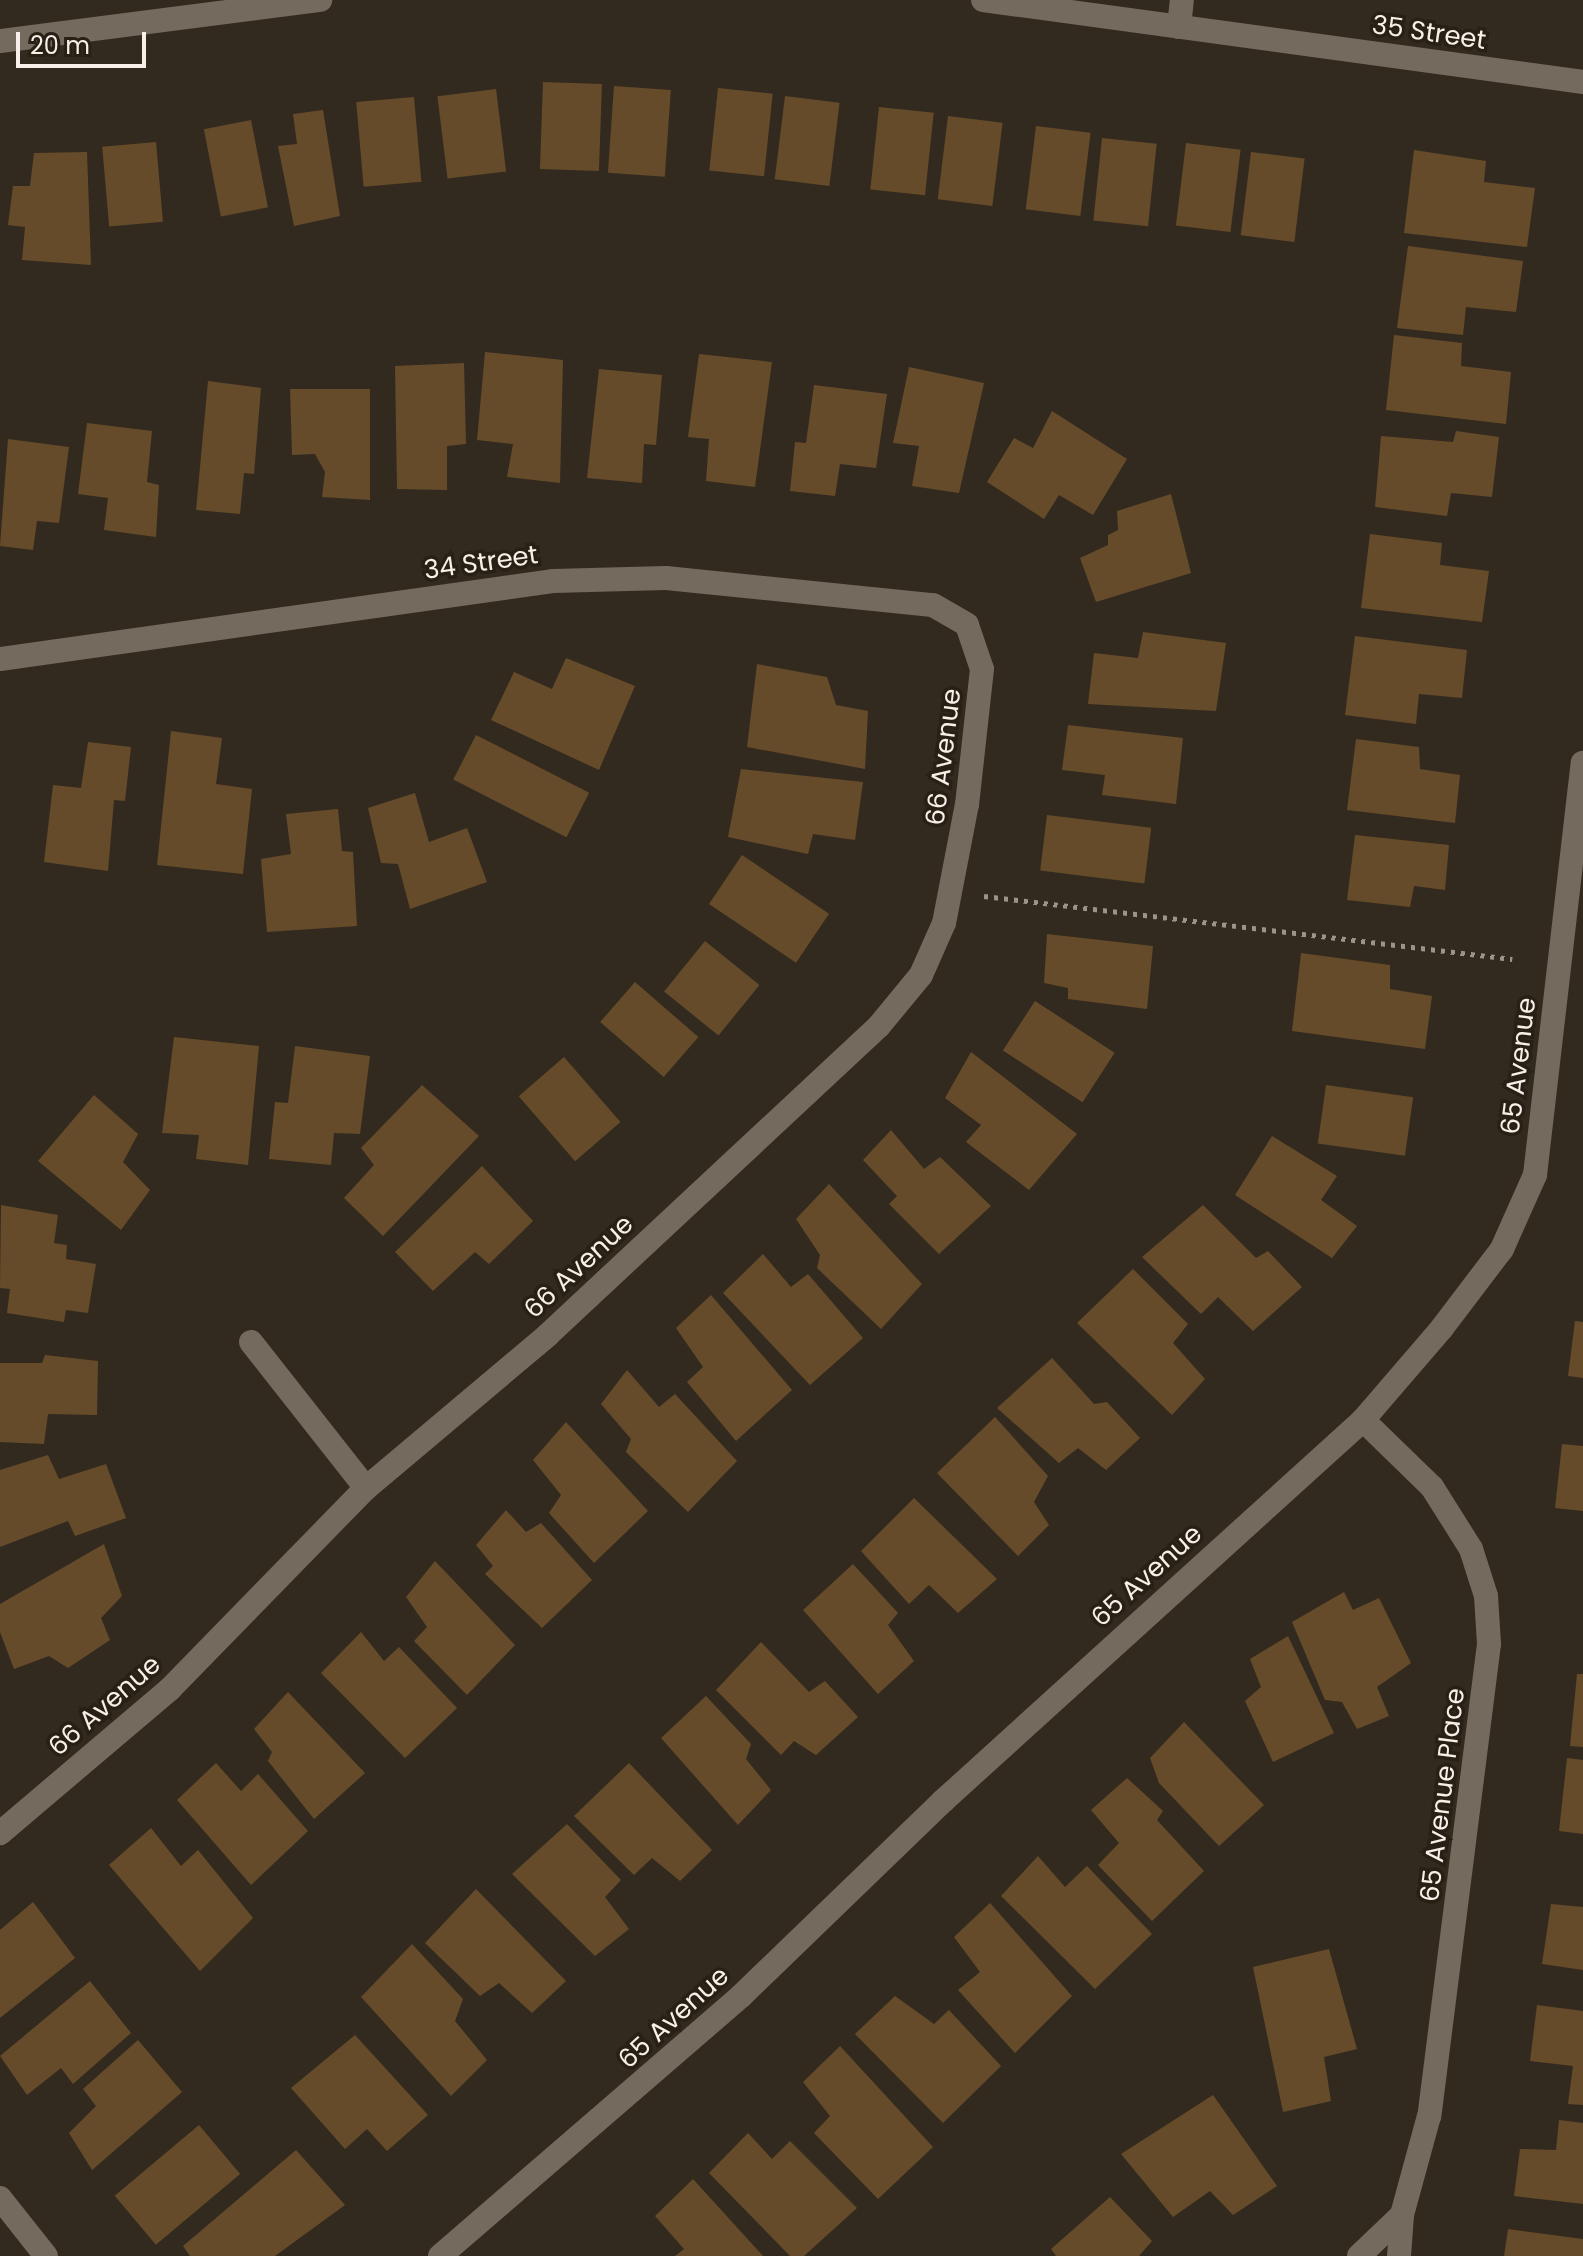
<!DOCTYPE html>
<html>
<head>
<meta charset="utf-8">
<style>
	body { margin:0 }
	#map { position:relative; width:1583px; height:2256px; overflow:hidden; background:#332a1f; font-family:Poppins,sans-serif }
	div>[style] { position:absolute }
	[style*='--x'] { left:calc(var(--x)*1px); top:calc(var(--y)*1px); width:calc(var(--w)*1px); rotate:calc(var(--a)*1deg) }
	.building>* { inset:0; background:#654b2a; transform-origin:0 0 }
	.path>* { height:5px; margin-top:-2.5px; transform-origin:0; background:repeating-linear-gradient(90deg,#9b948b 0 4px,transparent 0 10px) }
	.minor>* { height:24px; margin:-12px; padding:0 12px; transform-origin:12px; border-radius:12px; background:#746a5d }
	span { translate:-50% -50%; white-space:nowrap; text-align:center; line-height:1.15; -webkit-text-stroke:7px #292015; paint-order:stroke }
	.street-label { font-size:26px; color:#f6f0e9 }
	.scale { position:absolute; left:16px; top:32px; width:130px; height:36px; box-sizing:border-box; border:4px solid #f6f0e9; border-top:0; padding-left:10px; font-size:24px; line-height:28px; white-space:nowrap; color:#f6f0e9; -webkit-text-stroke:6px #292015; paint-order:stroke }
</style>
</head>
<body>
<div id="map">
	<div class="building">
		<div style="left:543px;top:82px;width:59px;height:87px;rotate:2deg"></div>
		<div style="left:614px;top:86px;width:57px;height:87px;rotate:4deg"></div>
		<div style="left:718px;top:88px;width:55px;height:83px;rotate:6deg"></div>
		<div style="left:496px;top:89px;width:83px;height:59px;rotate:83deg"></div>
		<div style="left:785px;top:96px;width:55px;height:84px;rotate:7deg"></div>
		<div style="left:414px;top:97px;width:85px;height:58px;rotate:85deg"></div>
		<div style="left:879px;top:107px;width:55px;height:83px;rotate:6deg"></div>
		<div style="clip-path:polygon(323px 110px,340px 216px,294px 226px,278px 146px,297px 144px,293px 114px)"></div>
		<div style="left:948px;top:116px;width:55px;height:84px;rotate:7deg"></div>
		<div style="left:251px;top:120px;width:89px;height:48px;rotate:79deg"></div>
		<div style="left:1036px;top:126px;width:55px;height:84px;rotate:7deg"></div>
		<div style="left:1102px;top:138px;width:55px;height:83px;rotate:6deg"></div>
		<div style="left:156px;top:142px;width:80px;height:54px;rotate:85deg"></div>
		<div style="left:1186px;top:143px;width:55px;height:83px;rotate:7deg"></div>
		<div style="clip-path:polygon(1414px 150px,1486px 161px,1484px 182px,1535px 188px,1527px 247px,1404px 233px)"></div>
		<div style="clip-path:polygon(87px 152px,91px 265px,22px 260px,25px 227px,8px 225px,13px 186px,30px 186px,34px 153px)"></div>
		<div style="left:1251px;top:152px;width:54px;height:84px;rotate:7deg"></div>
		<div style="clip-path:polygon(1408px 246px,1523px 261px,1516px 312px,1466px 307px,1463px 335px,1397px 328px)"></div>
		<div style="clip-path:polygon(1394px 335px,1462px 343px,1461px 366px,1511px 372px,1506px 424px,1386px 410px)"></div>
		<div style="clip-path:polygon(485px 352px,563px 360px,560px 483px,507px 477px,513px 444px,477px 440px)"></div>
		<div style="clip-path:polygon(699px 354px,772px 362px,755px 487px,706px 481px,709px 439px,688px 437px)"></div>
		<div style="clip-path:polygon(464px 363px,466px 444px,447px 446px,447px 490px,397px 489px,395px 366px)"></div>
		<div style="clip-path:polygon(909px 367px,984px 383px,959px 493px,912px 486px,919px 446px,893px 443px)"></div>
		<div style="clip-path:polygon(599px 369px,662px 375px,656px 445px,644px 444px,642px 483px,587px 478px)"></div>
		<div style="clip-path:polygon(208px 381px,261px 388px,254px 474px,244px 473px,240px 514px,196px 510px)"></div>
		<div style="clip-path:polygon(814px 385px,887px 394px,876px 468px,840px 464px,835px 496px,790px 491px,795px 442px,806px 443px)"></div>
		<div style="clip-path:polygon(290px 389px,370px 389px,370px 500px,322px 497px,325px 472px,315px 454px,292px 455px)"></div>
		<div style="clip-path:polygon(1052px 411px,1127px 459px,1093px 515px,1059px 495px,1044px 519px,987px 482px,1014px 438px,1033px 448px)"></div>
		<div style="clip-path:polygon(87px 423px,152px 431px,147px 482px,159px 485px,156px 537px,104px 530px,108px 498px,78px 494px)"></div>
		<div style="clip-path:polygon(1456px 431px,1499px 437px,1492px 497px,1451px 493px,1447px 516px,1375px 507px,1381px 436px,1453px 442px)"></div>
		<div style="clip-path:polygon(8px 439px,69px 447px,59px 523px,37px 521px,33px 550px,0 546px)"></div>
		<div style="clip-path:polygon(1171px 494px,1191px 573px,1096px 602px,1080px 558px,1108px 545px,1108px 535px,1118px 530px,1117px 511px)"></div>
		<div style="clip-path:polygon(1370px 534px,1442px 543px,1440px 565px,1489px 571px,1482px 622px,1361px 608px)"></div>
		<div style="clip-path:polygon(1143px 632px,1226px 643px,1216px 711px,1088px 704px,1094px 653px,1138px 658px)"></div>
		<div style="clip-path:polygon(1355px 636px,1467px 650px,1462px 698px,1419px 694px,1416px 724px,1345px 715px)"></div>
		<div style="clip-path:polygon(566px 658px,635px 686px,599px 770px,491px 720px,514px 672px,552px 689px)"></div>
		<div style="clip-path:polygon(757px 664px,827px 677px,836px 705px,868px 711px,865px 769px,747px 747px)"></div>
		<div style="clip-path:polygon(1068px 725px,1183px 738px,1176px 804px,1102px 795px,1105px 775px,1062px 770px)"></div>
		<div style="clip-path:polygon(171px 731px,222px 738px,216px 784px,252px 789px,243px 874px,157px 865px)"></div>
		<div style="left:476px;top:735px;width:127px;height:50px;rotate:27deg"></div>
		<div style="clip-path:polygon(1356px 739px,1419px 747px,1420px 769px,1460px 775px,1455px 823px,1347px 810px)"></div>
		<div style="clip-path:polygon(88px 742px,131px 747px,125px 801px,114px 800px,108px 871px,44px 862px,53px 785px,81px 788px)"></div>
		<div style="clip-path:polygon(741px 769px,863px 782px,855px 840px,813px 834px,808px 854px,728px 837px)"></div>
		<div style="clip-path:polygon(415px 793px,429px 842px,467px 828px,487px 882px,410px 909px,398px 864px,381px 863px,368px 808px)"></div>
		<div style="clip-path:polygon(338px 809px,342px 851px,353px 852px,357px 926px,267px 932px,261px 859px,291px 854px,286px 814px)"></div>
		<div style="left:1047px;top:815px;width:105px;height:56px;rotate:7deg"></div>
		<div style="clip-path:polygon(1355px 835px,1449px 845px,1445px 890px,1414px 886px,1410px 907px,1347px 900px)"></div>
		<div style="left:742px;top:855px;width:105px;height:59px;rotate:34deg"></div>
		<div style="clip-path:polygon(1047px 934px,1153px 946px,1147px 1009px,1068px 999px,1068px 988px,1044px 983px)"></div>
		<div style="left:705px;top:941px;width:70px;height:65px;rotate:39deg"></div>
		<div style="clip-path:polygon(1301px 953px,1390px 965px,1390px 989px,1432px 996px,1425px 1049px,1292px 1031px)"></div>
		<div style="left:635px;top:982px;width:84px;height:53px;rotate:41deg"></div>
		<div style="left:1035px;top:1001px;width:95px;height:59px;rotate:33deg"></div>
		<div style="clip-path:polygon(174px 1037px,259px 1046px,248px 1165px,196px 1159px,199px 1135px,162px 1133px)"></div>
		<div style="clip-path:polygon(295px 1046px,370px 1056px,360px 1134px,334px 1133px,331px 1165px,269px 1159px,275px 1102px,288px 1103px)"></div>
		<div style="clip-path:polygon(971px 1052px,1077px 1134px,1029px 1190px,966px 1142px,981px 1125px,945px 1098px)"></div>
		<div style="left:564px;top:1057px;width:86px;height:60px;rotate:49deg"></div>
		<div style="clip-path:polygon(422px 1085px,479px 1136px,383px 1236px,344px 1198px,374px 1165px,361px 1148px)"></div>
		<div style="left:1326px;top:1085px;width:88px;height:59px;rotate:8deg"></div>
		<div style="clip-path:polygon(94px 1095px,138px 1134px,123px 1162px,150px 1190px,121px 1230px,38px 1161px)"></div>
		<div style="clip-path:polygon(891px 1130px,924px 1169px,940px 1157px,991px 1206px,939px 1254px,889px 1204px,897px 1196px,863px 1160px)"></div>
		<div style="clip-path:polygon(1272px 1136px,1337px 1176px,1321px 1200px,1357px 1226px,1332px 1258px,1235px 1195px)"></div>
		<div style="clip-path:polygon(482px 1166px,533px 1221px,489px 1264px,475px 1252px,433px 1291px,395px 1252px)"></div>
		<div style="clip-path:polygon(829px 1184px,922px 1284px,881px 1329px,817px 1268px,820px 1255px,796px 1219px)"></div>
		<div style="clip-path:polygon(1px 1205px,58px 1215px,54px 1243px,67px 1245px,66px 1259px,96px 1264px,88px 1313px,66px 1310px,64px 1322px,7px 1313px,10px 1289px,0 1288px)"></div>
		<div style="clip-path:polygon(1203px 1205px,1256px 1258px,1268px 1251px,1302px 1287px,1253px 1331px,1218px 1297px,1201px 1314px,1142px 1257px)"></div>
		<div style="clip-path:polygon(763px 1254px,791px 1287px,808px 1274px,863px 1338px,810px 1385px,723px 1293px)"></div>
		<div style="clip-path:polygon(1133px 1269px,1188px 1324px,1173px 1343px,1205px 1379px,1172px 1415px,1077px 1323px)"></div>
		<div style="clip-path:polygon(711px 1295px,792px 1390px,736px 1441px,687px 1382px,703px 1367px,676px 1328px)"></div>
		<div style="clip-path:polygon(1575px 1321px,1583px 1322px,1583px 1378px,1568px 1376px)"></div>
		<div style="clip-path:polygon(45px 1355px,98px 1361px,97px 1415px,48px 1414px,44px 1444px,0 1442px,0 1363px,42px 1363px)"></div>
		<div style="clip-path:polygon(1052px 1358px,1094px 1404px,1107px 1402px,1140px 1438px,1106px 1470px,1078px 1448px,1059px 1463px,997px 1408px)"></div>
		<div style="clip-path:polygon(627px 1370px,659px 1407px,675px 1394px,737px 1461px,688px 1512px,626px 1452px,631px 1439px,601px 1404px)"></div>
		<div style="clip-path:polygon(995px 1417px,1048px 1476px,1034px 1502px,1049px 1525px,1018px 1556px,937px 1473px)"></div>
		<div style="clip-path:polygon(566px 1422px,648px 1511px,594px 1563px,549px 1513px,561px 1495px,533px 1460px)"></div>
		<div style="clip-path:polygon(1562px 1444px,1583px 1446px,1583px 1511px,1555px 1508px)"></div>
		<div style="clip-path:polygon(48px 1455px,59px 1479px,106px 1464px,126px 1518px,75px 1536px,68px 1521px,0 1547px,0 1470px)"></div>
		<div style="clip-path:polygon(914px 1498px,997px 1579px,958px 1613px,929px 1585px,909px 1604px,861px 1551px)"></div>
		<div style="clip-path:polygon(506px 1510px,526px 1532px,541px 1523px,592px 1580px,542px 1628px,485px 1574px,493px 1566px,476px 1545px)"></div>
		<div style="clip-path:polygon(104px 1544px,122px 1596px,101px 1618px,110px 1640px,68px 1668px,49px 1656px,14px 1669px,0 1632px,0 1604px)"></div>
		<div style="clip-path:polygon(435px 1561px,515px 1645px,467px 1695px,414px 1641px,427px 1627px,406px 1597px)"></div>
		<div style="clip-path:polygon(853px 1564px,898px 1613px,888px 1625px,914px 1661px,878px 1694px,803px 1610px)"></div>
		<div style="clip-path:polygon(1344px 1592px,1353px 1610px,1379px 1598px,1411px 1663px,1377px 1687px,1389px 1716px,1357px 1729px,1342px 1702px,1325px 1700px,1292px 1622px)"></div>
		<div style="clip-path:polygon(361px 1632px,384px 1661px,399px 1647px,457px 1708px,405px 1758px,321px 1673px)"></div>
		<div style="clip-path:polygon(1288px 1636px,1334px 1733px,1273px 1762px,1245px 1701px,1261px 1687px,1250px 1659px)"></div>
		<div style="clip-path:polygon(761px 1642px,809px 1692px,825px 1681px,858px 1717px,816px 1755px,794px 1741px,781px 1755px,716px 1690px)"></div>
		<div style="clip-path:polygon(1577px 1674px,1583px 1674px,1583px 1747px,1570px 1746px)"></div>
		<div style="clip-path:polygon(288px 1692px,365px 1773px,314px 1819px,268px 1761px,272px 1752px,254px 1729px)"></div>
		<div style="clip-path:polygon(706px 1696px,751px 1744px,746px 1759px,771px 1790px,738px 1825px,661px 1738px)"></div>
		<div style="clip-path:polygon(1184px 1722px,1264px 1805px,1219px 1846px,1159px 1783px,1150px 1758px)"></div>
		<div style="clip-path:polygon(1567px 1758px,1583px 1760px,1583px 1834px,1559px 1831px)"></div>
		<div style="clip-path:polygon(216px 1763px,241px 1791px,258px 1774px,308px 1831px,251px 1885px,177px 1800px)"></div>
		<div style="clip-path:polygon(629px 1763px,712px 1850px,680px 1881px,652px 1858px,634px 1875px,574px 1816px)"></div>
		<div style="clip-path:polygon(1127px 1778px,1163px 1811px,1157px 1820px,1204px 1871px,1152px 1921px,1098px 1865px,1119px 1843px,1091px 1810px)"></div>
		<div style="clip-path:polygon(567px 1824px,621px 1880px,605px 1897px,629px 1929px,595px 1956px,512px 1874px)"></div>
		<div style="clip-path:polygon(151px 1828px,181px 1866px,198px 1850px,253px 1918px,200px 1971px,109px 1865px)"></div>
		<div style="clip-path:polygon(1038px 1856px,1065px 1887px,1087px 1866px,1152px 1934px,1095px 1989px,1001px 1896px)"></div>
		<div style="clip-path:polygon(476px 1889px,566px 1981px,532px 2013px,499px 1983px,480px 1996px,425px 1943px)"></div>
		<div style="clip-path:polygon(33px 1902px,75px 1958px,0 2018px,0 1930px)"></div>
		<div style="clip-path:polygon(990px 1903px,1072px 1996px,1015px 2053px,958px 1990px,980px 1972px,954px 1937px)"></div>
		<div style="clip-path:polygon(1551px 1904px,1583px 1907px,1583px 1970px,1542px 1964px)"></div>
		<div style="clip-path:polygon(412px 1944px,463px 1999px,455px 2021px,487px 2060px,451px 2096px,361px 1997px)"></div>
		<div style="clip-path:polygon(1329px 1949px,1357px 2049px,1324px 2057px,1331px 2101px,1283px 2112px,1253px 1967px)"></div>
		<div style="clip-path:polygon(90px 1981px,131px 2033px,73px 2084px,61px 2068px,27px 2095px,0 2056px)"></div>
		<div style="clip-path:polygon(895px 1996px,934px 2024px,949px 2010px,1001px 2066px,943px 2123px,855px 2034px)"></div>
		<div style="clip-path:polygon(1537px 2005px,1583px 2011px,1583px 2105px,1568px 2104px,1573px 2066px,1530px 2061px)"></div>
		<div style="clip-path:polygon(355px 2035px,428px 2115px,387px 2151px,367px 2129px,345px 2149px,291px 2088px)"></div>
		<div style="clip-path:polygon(138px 2040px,182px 2092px,92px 2170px,69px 2133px,96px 2106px,83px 2089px)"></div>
		<div style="clip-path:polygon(840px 2046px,933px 2147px,878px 2199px,814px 2133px,830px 2116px,803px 2082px)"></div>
		<div style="clip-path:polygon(1213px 2095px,1277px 2186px,1233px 2215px,1210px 2191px,1173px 2217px,1121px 2154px)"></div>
		<div style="clip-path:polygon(1559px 2120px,1583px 2123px,1583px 2204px,1514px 2196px,1520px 2149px,1556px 2150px)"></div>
		<div style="left:199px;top:2125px;width:64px;height:110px;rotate:50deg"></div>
		<div style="clip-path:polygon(748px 2133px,772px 2159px,790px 2141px,857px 2208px,804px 2256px,790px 2256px,709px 2173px)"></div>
		<div style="clip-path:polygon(296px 2150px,345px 2205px,275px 2256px,190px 2256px,183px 2246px)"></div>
		<div style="clip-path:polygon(693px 2179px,763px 2256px,675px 2256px,684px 2249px,655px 2216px)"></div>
		<div style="clip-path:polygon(1110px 2197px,1152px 2241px,1139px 2256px,1056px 2256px,1051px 2249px)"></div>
		<div style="clip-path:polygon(1508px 2229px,1583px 2239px,1583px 2256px,1504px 2256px)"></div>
	</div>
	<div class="path">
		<div style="--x:984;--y:896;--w:532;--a:6.8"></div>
	</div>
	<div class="minor">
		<div style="--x:983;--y:0;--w:606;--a:7.78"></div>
		<div style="--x:1179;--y:27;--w:27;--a:-84"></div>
		<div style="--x:0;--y:41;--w:323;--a:-7.3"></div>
		<div style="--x:0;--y:659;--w:558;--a:-8.03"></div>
		<div style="--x:553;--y:581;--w:113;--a:-1.5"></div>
		<div style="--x:666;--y:578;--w:268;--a:5.8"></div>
		<div style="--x:933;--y:605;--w:39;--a:30"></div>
		<div style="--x:967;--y:625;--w:46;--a:71.2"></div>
		<div style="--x:982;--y:669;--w:136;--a:96.3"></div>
		<div style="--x:967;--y:804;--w:121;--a:100.9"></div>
		<div style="--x:944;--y:923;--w:57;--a:113.9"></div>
		<div style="--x:921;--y:975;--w:66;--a:129.5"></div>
		<div style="--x:879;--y:1026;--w:453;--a:137"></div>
		<div style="--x:548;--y:1335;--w:238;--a:139.9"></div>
		<div style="--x:366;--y:1488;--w:281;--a:134.3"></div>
		<div style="--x:170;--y:1689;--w:223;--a:139.7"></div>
		<div style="--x:251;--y:1342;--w:186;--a:51.8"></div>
		<div style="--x:1363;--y:1420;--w:96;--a:44.2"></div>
		<div style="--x:1432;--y:1487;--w:73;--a:57.8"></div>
		<div style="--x:1471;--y:1549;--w:49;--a:72.3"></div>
		<div style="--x:1486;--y:1596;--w:48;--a:86.4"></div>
		<div style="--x:1489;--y:1644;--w:476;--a:97.2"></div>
		<div style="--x:1429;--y:2116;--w:103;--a:105.3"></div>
		<div style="--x:0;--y:2198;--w:74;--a:51.6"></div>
		<div style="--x:440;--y:2256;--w:398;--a:-40.8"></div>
		<div style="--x:741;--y:1996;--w:281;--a:-44"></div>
		<div style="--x:943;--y:1801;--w:567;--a:-42.21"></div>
		<div style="--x:1363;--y:1420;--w:121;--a:-49.3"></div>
		<div style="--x:1442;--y:1328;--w:99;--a:-52.8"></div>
		<div style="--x:1502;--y:1249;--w:81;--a:-66"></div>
		<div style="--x:1535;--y:1175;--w:415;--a:-83.4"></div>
		<div style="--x:1359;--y:2256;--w:59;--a:-43.6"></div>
		<div style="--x:1402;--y:2215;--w:41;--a:94.2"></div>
	</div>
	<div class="street-label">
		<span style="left:1429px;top:33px;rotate:8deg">35 Street</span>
		<span style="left:481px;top:563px;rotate:-8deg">34 Street</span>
		<span style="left:944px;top:757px;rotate:-83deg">66 Avenue</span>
		<span style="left:1519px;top:1066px;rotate:-83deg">65 Avenue</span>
		<span style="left:579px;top:1267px;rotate:-43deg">66 Avenue</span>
		<span style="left:1147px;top:1576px;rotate:-42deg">65 Avenue</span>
		<span style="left:105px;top:1706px;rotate:-41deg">66 Avenue</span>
		<span style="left:1443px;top:1795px;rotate:-83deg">65 Avenue Place</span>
		<span style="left:674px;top:2018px;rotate:-42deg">65 Avenue</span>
	</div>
	<div class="scale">20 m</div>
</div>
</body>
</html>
